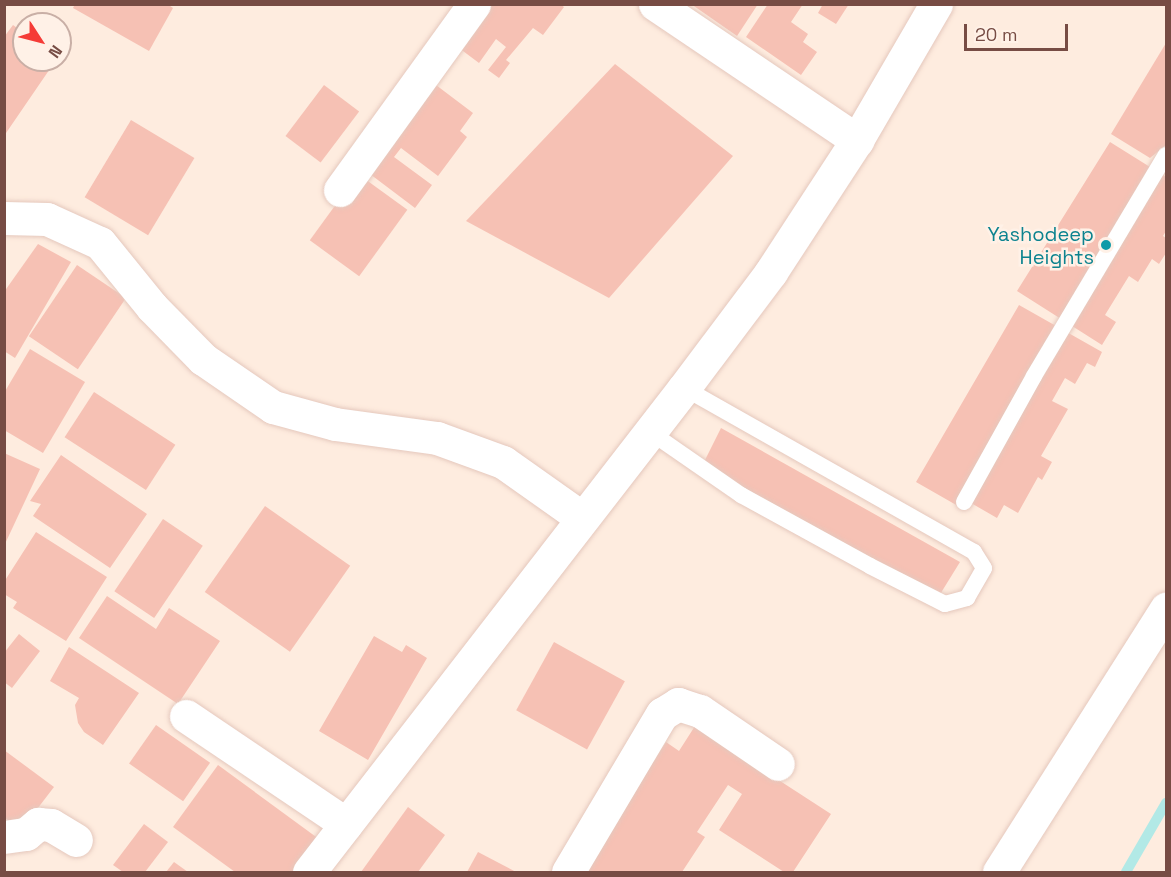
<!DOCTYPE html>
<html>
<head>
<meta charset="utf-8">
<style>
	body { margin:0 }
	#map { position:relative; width:1171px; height:877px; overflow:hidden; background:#feecdf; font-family:"Space Grotesk",sans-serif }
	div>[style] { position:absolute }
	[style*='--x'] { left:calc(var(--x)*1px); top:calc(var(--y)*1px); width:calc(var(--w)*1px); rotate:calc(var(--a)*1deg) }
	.stream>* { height:10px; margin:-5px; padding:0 5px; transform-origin:5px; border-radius:5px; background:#b2e9e6 }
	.building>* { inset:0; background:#f6c1b4; transform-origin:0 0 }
	.roads { filter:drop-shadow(0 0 2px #e5c8bd) drop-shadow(0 0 2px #e5c8bd) }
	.service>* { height:16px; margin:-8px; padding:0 8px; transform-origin:8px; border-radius:8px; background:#fff }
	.minor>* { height:33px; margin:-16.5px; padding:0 16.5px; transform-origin:16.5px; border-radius:16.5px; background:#fff }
	.dots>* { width:16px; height:16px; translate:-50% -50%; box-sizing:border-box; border:3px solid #fff1e7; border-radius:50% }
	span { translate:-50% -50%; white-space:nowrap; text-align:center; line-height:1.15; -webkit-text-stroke:5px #fff1e7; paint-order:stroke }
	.culture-label { font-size:20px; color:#0d838f }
	.right { translate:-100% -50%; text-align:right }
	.frame { position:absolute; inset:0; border:6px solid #774c44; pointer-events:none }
	.north { position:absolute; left:12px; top:12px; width:60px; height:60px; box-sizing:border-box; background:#fff1e7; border:2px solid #c9afa6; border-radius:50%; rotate:126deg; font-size:16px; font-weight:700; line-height:24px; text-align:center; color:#774c44 }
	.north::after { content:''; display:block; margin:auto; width:21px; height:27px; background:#f53c37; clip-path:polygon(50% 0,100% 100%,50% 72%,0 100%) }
	.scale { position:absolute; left:964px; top:24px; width:104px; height:27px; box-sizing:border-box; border:3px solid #774c44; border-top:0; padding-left:8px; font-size:18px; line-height:21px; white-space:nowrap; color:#774c44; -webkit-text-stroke:4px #fff1e7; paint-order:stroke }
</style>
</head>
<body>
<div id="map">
	<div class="stream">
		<div style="--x:1126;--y:872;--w:80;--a:-59.9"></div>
	</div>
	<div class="building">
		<div style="clip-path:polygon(75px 4px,167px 4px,173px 8px,149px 51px,73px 8px)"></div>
		<div style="clip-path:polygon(492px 4px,560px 4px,564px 7px,543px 35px,533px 28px,506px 60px,510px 63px,499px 78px,488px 70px,506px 47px,496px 39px,479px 63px,459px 48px)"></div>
		<div style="clip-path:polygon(691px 4px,758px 4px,737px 36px)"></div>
		<div style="clip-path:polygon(768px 4px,803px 4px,791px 22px,808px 34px,803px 42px,817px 52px,801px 75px,746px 37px)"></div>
		<div style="clip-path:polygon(823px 4px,849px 4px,836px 24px,818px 13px)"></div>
		<div style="clip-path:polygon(13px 25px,24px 33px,24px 60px,56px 60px,4px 136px,4px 37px)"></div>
		<div style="clip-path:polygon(1166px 43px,1166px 145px,1150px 158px,1111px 134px)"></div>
		<div style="clip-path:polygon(615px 64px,733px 156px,609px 298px,466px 221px)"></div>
		<div style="clip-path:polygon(432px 82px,473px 113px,460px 131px,467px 137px,438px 176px,401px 148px,394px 157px,432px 185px,415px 208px,366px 171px)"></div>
		<div style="left:324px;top:85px;width:44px;height:64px;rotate:37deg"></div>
		<div style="left:131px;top:120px;width:74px;height:90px;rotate:31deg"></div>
		<div style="clip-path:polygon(1110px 142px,1166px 177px,1166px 231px,1163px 236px,1166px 238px,1166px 253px,1159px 264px,1152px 259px,1138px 282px,1129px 276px,1105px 315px,1116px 322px,1102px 345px,1017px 291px)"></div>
		<div style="left:358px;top:174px;width:61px;height:82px;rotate:36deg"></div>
		<div style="clip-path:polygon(38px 244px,71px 262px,15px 358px,4px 351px,4px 292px)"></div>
		<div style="left:77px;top:265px;width:59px;height:86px;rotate:34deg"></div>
		<div style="clip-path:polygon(1019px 305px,1102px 352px,1095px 367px,1087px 363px,1075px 384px,1065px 378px,1052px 401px,1068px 409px,1041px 456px,1052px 462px,1042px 480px,1038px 477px,1018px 513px,1004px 505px,997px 518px,971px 503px,958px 506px,916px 482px)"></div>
		<div style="clip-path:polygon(30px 349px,85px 382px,43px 453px,4px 430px,4px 393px)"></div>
		<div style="left:94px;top:392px;width:97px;height:54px;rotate:33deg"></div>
		<div style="clip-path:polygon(721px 428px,960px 562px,939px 596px,889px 571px,703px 464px)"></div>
		<div style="clip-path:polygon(4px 453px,40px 469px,4px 546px)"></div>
		<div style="clip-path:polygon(61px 455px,147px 514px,110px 568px,33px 516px,41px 504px,30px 501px)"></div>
		<div style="left:265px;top:506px;width:104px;height:105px;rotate:35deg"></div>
		<div style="left:163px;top:519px;width:48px;height:87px;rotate:34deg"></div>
		<div style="clip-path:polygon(36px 532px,107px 577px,66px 641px,13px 608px,17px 602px,4px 594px,4px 582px)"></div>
		<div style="clip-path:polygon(107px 596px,156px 629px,169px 608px,220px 641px,178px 704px,79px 638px)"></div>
		<div style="clip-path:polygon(19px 634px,40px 651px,12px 688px,4px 682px,4px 653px)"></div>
		<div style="clip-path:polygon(374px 636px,402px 652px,406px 645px,427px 658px,368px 760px,319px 731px)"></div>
		<div style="left:554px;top:642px;width:81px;height:78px;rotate:29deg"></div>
		<div style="clip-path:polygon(69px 647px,139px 693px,103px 745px,84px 732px,78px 723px,75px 705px,79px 698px,50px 681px)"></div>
		<div style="left:156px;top:725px;width:66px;height:47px;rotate:35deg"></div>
		<div style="clip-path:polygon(695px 726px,831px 814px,793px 872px,784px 872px,719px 830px,742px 794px,728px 785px,697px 832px,705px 837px,682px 872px,581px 872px,666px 742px,679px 751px)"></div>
		<div style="clip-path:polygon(4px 750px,54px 787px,21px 830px,4px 817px)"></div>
		<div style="clip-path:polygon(218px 765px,323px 842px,301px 872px,235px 872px,173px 827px)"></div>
		<div style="clip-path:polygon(408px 807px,445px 835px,418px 872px,361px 872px)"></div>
		<div style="clip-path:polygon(144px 824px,168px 842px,145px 872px,123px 872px,113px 865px)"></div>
		<div style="clip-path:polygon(478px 852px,516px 872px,467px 872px)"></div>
		<div style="clip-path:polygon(174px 862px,188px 872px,166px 872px)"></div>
	</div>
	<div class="roads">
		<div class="service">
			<div style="--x:650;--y:432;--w:111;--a:34.7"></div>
			<div style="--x:741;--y:495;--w:147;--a:28.8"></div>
			<div style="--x:870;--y:566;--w:84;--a:26.9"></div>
			<div style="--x:945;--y:604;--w:23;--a:-15"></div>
			<div style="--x:967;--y:598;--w:34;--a:-60"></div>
			<div style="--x:984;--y:568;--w:19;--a:-122"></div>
			<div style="--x:974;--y:552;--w:333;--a:-150.5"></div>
			<div style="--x:964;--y:502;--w:144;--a:-60.9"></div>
			<div style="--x:1034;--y:376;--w:257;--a:-59.2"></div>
		</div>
		<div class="minor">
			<div style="--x:655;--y:4;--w:244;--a:34"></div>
			<div style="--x:340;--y:190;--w:229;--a:-54.2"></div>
			<div style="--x:4;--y:218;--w:43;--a:1.3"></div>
			<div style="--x:47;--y:219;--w:58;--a:24.4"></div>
			<div style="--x:100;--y:243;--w:82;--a:50.9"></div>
			<div style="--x:152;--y:307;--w:73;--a:45.6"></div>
			<div style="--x:203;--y:359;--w:85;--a:34.4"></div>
			<div style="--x:273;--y:407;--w:64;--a:15.3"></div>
			<div style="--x:335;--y:424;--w:103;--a:7.8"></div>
			<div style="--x:437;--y:438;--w:70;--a:20"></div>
			<div style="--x:503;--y:462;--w:97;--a:35.3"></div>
			<div style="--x:186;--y:716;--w:193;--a:34"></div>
			<div style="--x:4;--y:837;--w:22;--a:-8"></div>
			<div style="--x:26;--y:834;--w:16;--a:-40"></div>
			<div style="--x:38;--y:824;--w:13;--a:4"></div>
			<div style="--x:51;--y:825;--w:29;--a:31"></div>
			<div style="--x:309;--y:872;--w:612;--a:-52.23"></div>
			<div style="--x:684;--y:388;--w:145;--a:-53.1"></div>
			<div style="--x:771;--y:272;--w:158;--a:-56.9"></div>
			<div style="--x:857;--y:140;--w:157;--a:-59.8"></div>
			<div style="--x:568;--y:872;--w:184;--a:-59.3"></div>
			<div style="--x:662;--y:714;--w:19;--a:-32"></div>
			<div style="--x:678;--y:704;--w:23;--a:18"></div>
			<div style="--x:700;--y:711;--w:94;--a:34.2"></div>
			<div style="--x:999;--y:872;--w:312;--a:-57.6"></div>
		</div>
	</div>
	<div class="dots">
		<div style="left:1106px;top:245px;background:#0f9aa8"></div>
	</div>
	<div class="culture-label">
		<span class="right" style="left:1094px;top:246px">Yashodeep<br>Heights</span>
	</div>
	<div class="frame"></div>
	<div class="north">N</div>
	<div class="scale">20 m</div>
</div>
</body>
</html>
